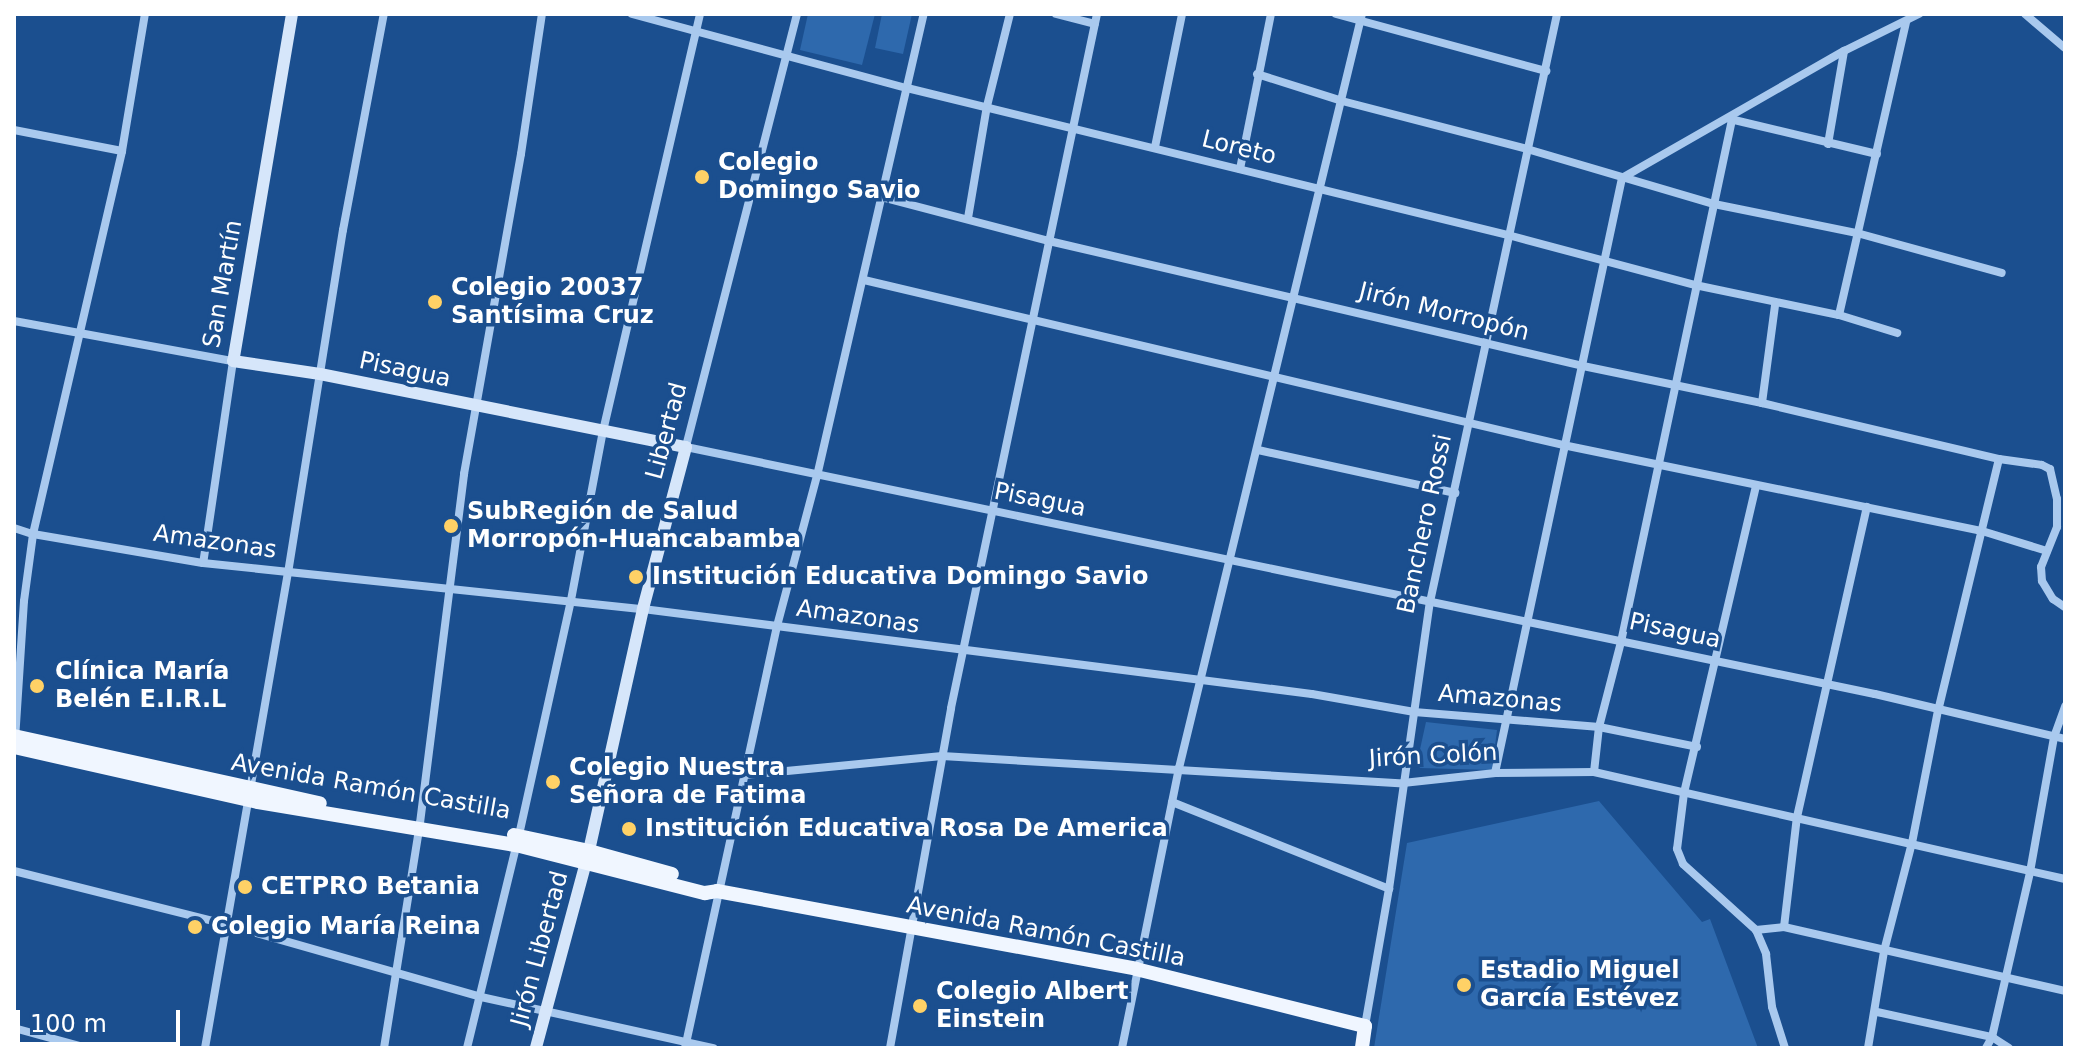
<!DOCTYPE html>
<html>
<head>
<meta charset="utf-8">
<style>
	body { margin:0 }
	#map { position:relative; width:2079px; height:1062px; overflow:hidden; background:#1b4f8f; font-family:"DejaVu Sans",sans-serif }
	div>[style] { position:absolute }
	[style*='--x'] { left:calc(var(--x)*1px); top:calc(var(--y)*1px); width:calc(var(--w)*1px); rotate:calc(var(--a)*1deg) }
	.green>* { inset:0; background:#2e69ad }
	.street>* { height:8px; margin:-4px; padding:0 4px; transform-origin:4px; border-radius:4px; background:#a9c9ee }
	.secondary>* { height:12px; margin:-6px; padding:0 6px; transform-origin:6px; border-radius:6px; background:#d6e6fa }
	.primary>* { height:14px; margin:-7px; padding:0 7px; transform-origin:7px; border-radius:7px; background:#f0f6ff }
	.dots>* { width:22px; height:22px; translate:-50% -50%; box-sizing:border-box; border:4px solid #1b4f8f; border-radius:50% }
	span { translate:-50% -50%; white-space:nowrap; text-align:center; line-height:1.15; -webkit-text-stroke:7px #1b4f8f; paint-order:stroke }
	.street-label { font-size:24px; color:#fff }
	.poi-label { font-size:24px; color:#fff; font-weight:700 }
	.left { translate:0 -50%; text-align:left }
	.frame { position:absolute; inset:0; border:16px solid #fff; pointer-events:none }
	.scale { position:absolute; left:16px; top:1010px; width:164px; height:36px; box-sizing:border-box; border:4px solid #fff; border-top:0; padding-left:10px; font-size:24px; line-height:28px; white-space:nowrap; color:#fff; -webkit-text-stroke:6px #1b4f8f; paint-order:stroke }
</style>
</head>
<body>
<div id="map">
	<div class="green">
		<div style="clip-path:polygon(808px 14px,875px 14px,862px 65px,800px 50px)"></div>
		<div style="clip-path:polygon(882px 14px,912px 14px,903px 54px,875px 48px)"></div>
		<div style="clip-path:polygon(1426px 722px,1497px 730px,1492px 770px,1420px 768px,1417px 763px)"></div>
		<div style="clip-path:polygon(1599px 801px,1702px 922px,1710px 919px,1758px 1048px,1374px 1048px,1407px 843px)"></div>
	</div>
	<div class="street">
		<div style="--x:632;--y:14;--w:285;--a:15.1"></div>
		<div style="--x:907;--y:88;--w:619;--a:13.74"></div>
		<div style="--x:1508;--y:235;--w:194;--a:15"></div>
		<div style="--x:1695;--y:285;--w:147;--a:11.8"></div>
		<div style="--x:1839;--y:315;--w:61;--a:17.2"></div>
		<div style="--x:797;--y:14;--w:447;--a:104.4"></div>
		<div style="--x:686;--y:447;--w:1214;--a:11.74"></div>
		<div style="--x:1875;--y:694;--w:195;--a:13.3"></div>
		<div style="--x:1056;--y:14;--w:40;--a:14.4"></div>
		<div style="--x:1336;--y:14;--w:218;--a:15.2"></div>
		<div style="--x:2025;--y:14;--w:52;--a:40.4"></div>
		<div style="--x:1257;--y:74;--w:89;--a:17.6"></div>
		<div style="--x:1342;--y:101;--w:191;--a:14.5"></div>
		<div style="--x:1527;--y:149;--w:195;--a:16.4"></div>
		<div style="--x:1714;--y:204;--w:146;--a:11.5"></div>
		<div style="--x:1857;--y:233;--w:150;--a:15.4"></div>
		<div style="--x:1730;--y:119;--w:151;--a:13.4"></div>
		<div style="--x:14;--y:130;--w:110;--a:11"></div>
		<div style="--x:1828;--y:144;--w:94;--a:-80.2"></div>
		<div style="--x:1155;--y:147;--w:136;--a:-78.5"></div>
		<div style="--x:1240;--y:169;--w:158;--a:-78.7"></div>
		<div style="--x:881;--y:197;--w:174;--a:14.7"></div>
		<div style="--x:1049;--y:241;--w:548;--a:13.17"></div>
		<div style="--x:1583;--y:366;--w:183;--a:11.7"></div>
		<div style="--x:1762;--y:403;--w:244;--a:13.3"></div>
		<div style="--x:1999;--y:459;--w:43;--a:7.9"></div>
		<div style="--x:2042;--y:465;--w:9;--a:27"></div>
		<div style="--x:2050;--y:469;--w:31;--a:77"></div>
		<div style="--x:2057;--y:499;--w:28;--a:90"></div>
		<div style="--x:2057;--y:527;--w:43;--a:111.8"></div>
		<div style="--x:2041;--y:567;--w:14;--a:86"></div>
		<div style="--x:2042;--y:581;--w:21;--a:59"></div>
		<div style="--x:2053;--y:599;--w:14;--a:34"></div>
		<div style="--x:968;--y:218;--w:114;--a:-80.4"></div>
		<div style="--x:987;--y:106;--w:95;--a:-76"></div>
		<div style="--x:864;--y:280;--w:718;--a:13.28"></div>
		<div style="--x:1563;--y:445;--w:428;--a:11.6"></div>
		<div style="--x:1982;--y:531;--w:68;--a:17.1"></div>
		<div style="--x:1839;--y:315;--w:301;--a:-77.1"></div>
		<div style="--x:14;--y:321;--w:223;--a:10.4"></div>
		<div style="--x:233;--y:361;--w:204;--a:98.4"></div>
		<div style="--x:1762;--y:403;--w:99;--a:-82.4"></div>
		<div style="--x:1258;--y:450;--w:202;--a:12.3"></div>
		<div style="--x:1756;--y:486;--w:315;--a:103.2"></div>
		<div style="--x:1684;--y:793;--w:56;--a:97.1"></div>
		<div style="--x:1677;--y:849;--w:16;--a:68"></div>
		<div style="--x:1683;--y:864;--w:98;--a:42.1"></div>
		<div style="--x:1756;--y:930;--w:26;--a:67"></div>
		<div style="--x:1766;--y:954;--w:53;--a:83.5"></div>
		<div style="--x:1772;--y:1007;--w:43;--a:72.4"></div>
		<div style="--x:14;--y:528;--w:20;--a:18"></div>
		<div style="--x:33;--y:534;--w:172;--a:9.7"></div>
		<div style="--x:203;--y:563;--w:442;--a:6"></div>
		<div style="--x:643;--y:609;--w:674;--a:7.24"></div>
		<div style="--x:1312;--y:694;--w:104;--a:10"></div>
		<div style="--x:1414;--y:712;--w:186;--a:4.6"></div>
		<div style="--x:1599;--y:727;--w:100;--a:11.5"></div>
		<div style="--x:15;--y:740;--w:139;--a:-86.3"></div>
		<div style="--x:24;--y:601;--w:68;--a:-82.3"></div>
		<div style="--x:33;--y:534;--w:393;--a:-76.9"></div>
		<div style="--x:122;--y:151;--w:139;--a:-80.5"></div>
		<div style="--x:1594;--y:772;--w:45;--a:-83.7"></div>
		<div style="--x:1599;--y:727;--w:88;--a:-75.5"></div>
		<div style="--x:1621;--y:642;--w:534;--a:-78"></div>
		<div style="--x:1495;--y:773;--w:608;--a:-77.95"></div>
		<div style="--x:1622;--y:178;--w:256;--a:-29.8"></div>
		<div style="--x:1844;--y:51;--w:84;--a:-26.3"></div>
		<div style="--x:745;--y:775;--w:198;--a:-5.5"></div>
		<div style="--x:942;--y:756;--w:462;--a:3.4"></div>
		<div style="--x:1403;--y:783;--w:93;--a:-6.2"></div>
		<div style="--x:1495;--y:773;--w:99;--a:-0.6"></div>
		<div style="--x:1594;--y:772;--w:483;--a:12.8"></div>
		<div style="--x:1172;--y:802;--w:234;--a:21.8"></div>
		<div style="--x:14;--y:871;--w:218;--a:14.1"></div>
		<div style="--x:225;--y:924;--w:266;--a:15.9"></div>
		<div style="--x:481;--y:997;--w:238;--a:12.4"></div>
		<div style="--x:1784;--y:927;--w:111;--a:-83.3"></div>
		<div style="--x:1797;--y:817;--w:318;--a:-77.3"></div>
		<div style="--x:1756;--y:930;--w:28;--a:-6"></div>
		<div style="--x:1784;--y:927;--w:288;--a:12.8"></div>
		<div style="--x:1877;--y:1012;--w:118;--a:12.3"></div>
		<div style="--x:1992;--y:1037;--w:20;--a:33"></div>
		<div style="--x:1365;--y:1026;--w:139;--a:-80.1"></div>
		<div style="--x:1389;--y:889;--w:290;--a:-81.9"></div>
		<div style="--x:1430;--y:602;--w:602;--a:-77.81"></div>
		<div style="--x:14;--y:1028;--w:76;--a:15.3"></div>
		<div style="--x:205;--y:1048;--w:482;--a:-80.1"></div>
		<div style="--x:288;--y:573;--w:347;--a:-80.9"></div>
		<div style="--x:343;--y:230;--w:220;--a:-79.3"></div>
		<div style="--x:384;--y:1048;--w:228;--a:-80.9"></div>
		<div style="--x:420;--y:823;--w:352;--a:-82.8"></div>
		<div style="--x:464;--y:474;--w:325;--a:-79.9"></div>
		<div style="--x:521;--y:154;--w:142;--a:-81.5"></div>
		<div style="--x:467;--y:1048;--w:219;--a:-76.3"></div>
		<div style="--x:519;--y:835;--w:241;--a:-77.5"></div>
		<div style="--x:571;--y:600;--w:172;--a:-79.3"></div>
		<div style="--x:603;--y:431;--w:428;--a:-76.9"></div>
		<div style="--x:685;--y:1048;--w:432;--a:-77.7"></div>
		<div style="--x:777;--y:626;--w:155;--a:-75.1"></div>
		<div style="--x:817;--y:476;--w:474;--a:-77"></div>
		<div style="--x:890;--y:1048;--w:345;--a:-79.8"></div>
		<div style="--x:951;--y:708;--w:709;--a:-78.12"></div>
		<div style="--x:1122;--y:1048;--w:286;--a:-78.5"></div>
		<div style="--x:1179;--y:768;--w:776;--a:-76.36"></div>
		<div style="--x:1868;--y:1048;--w:98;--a:-80.6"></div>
		<div style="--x:1884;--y:951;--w:112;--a:-75.5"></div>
		<div style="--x:1912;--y:843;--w:135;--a:-78.9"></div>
		<div style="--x:1938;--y:711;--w:259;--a:-76.4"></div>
		<div style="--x:1986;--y:1048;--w:13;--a:-61"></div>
		<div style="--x:1992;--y:1037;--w:169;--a:-77"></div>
		<div style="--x:2030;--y:872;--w:137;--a:-79.9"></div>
		<div style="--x:2054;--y:737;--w:33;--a:-70"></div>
	</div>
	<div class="secondary">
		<div style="--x:292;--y:14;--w:352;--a:99.6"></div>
		<div style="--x:233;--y:361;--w:88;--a:8.5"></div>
		<div style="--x:320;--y:374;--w:373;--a:11.3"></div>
		<div style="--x:686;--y:447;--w:168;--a:104.9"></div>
		<div style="--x:643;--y:609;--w:248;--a:102.6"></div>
		<div style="--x:589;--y:851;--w:204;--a:105.1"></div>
	</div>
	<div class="primary">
		<div style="--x:14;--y:736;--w:313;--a:12.4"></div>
		<div style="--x:14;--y:747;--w:250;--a:12.7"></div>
		<div style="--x:258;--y:802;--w:262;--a:9.5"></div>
		<div style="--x:516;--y:845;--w:195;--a:14.3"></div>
		<div style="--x:705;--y:893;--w:12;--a:-9"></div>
		<div style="--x:717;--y:891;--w:426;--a:10.5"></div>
		<div style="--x:1136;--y:969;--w:236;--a:14"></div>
		<div style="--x:1365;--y:1026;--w:22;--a:98"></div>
		<div style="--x:514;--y:835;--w:77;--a:12"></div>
		<div style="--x:589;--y:851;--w:86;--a:15.5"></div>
	</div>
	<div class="dots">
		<div style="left:702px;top:177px;background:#ffd166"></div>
		<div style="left:435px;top:302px;background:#ffd166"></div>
		<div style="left:451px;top:526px;background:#ffd166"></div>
		<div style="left:636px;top:577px;background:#ffd166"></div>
		<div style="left:37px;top:686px;background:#ffd166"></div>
		<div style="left:553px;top:782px;background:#ffd166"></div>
		<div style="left:629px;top:829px;background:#ffd166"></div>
		<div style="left:245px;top:887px;background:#ffd166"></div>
		<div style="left:195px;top:927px;background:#ffd166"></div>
		<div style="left:1464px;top:985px;background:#ffd166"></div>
		<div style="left:920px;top:1006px;background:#ffd166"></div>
	</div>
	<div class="street-label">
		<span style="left:1239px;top:148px;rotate:14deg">Loreto</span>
		<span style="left:223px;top:284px;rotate:-80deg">San Martín</span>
		<span style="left:1444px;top:312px;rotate:14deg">Jirón Morropón</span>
		<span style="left:405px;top:370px;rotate:12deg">Pisagua</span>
		<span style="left:667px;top:431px;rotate:-75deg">Libertad</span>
		<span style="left:1040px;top:500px;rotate:11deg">Pisagua</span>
		<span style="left:1425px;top:524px;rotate:-78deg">Banchero Rossi</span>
		<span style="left:215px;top:542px;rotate:8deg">Amazonas</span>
		<span style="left:858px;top:617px;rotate:8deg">Amazonas</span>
		<span style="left:1675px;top:631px;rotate:12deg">Pisagua</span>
		<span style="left:1500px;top:699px;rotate:5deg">Amazonas</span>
		<span style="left:1433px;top:756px;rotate:-3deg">Jirón Colón</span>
		<span style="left:371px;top:787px;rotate:10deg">Avenida Ramón Castilla</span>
		<span style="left:1046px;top:932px;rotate:11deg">Avenida Ramón Castilla</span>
		<span style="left:540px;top:949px;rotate:-75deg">Jirón Libertad</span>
	</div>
	<div class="poi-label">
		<span class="left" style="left:718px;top:177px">Colegio<br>Domingo Savio</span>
		<span class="left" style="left:451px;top:302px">Colegio 20037<br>Santísima Cruz</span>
		<span class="left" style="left:467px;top:526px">SubRegión de Salud<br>Morropón-Huancabamba</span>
		<span class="left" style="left:652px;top:577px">Institución Educativa Domingo Savio</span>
		<span class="left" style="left:55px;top:686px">Clínica María<br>Belén E.I.R.L</span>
		<span class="left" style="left:569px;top:782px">Colegio Nuestra<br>Señora de Fatima</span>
		<span class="left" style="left:645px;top:829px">Institución Educativa Rosa De America</span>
		<span class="left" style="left:261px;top:887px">CETPRO Betania</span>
		<span class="left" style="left:211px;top:927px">Colegio María Reina</span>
		<span class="left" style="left:1480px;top:985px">Estadio Miguel<br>García Estévez</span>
		<span class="left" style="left:936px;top:1006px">Colegio Albert<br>Einstein</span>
	</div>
	<div class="frame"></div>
	<div class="scale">100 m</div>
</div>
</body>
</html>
